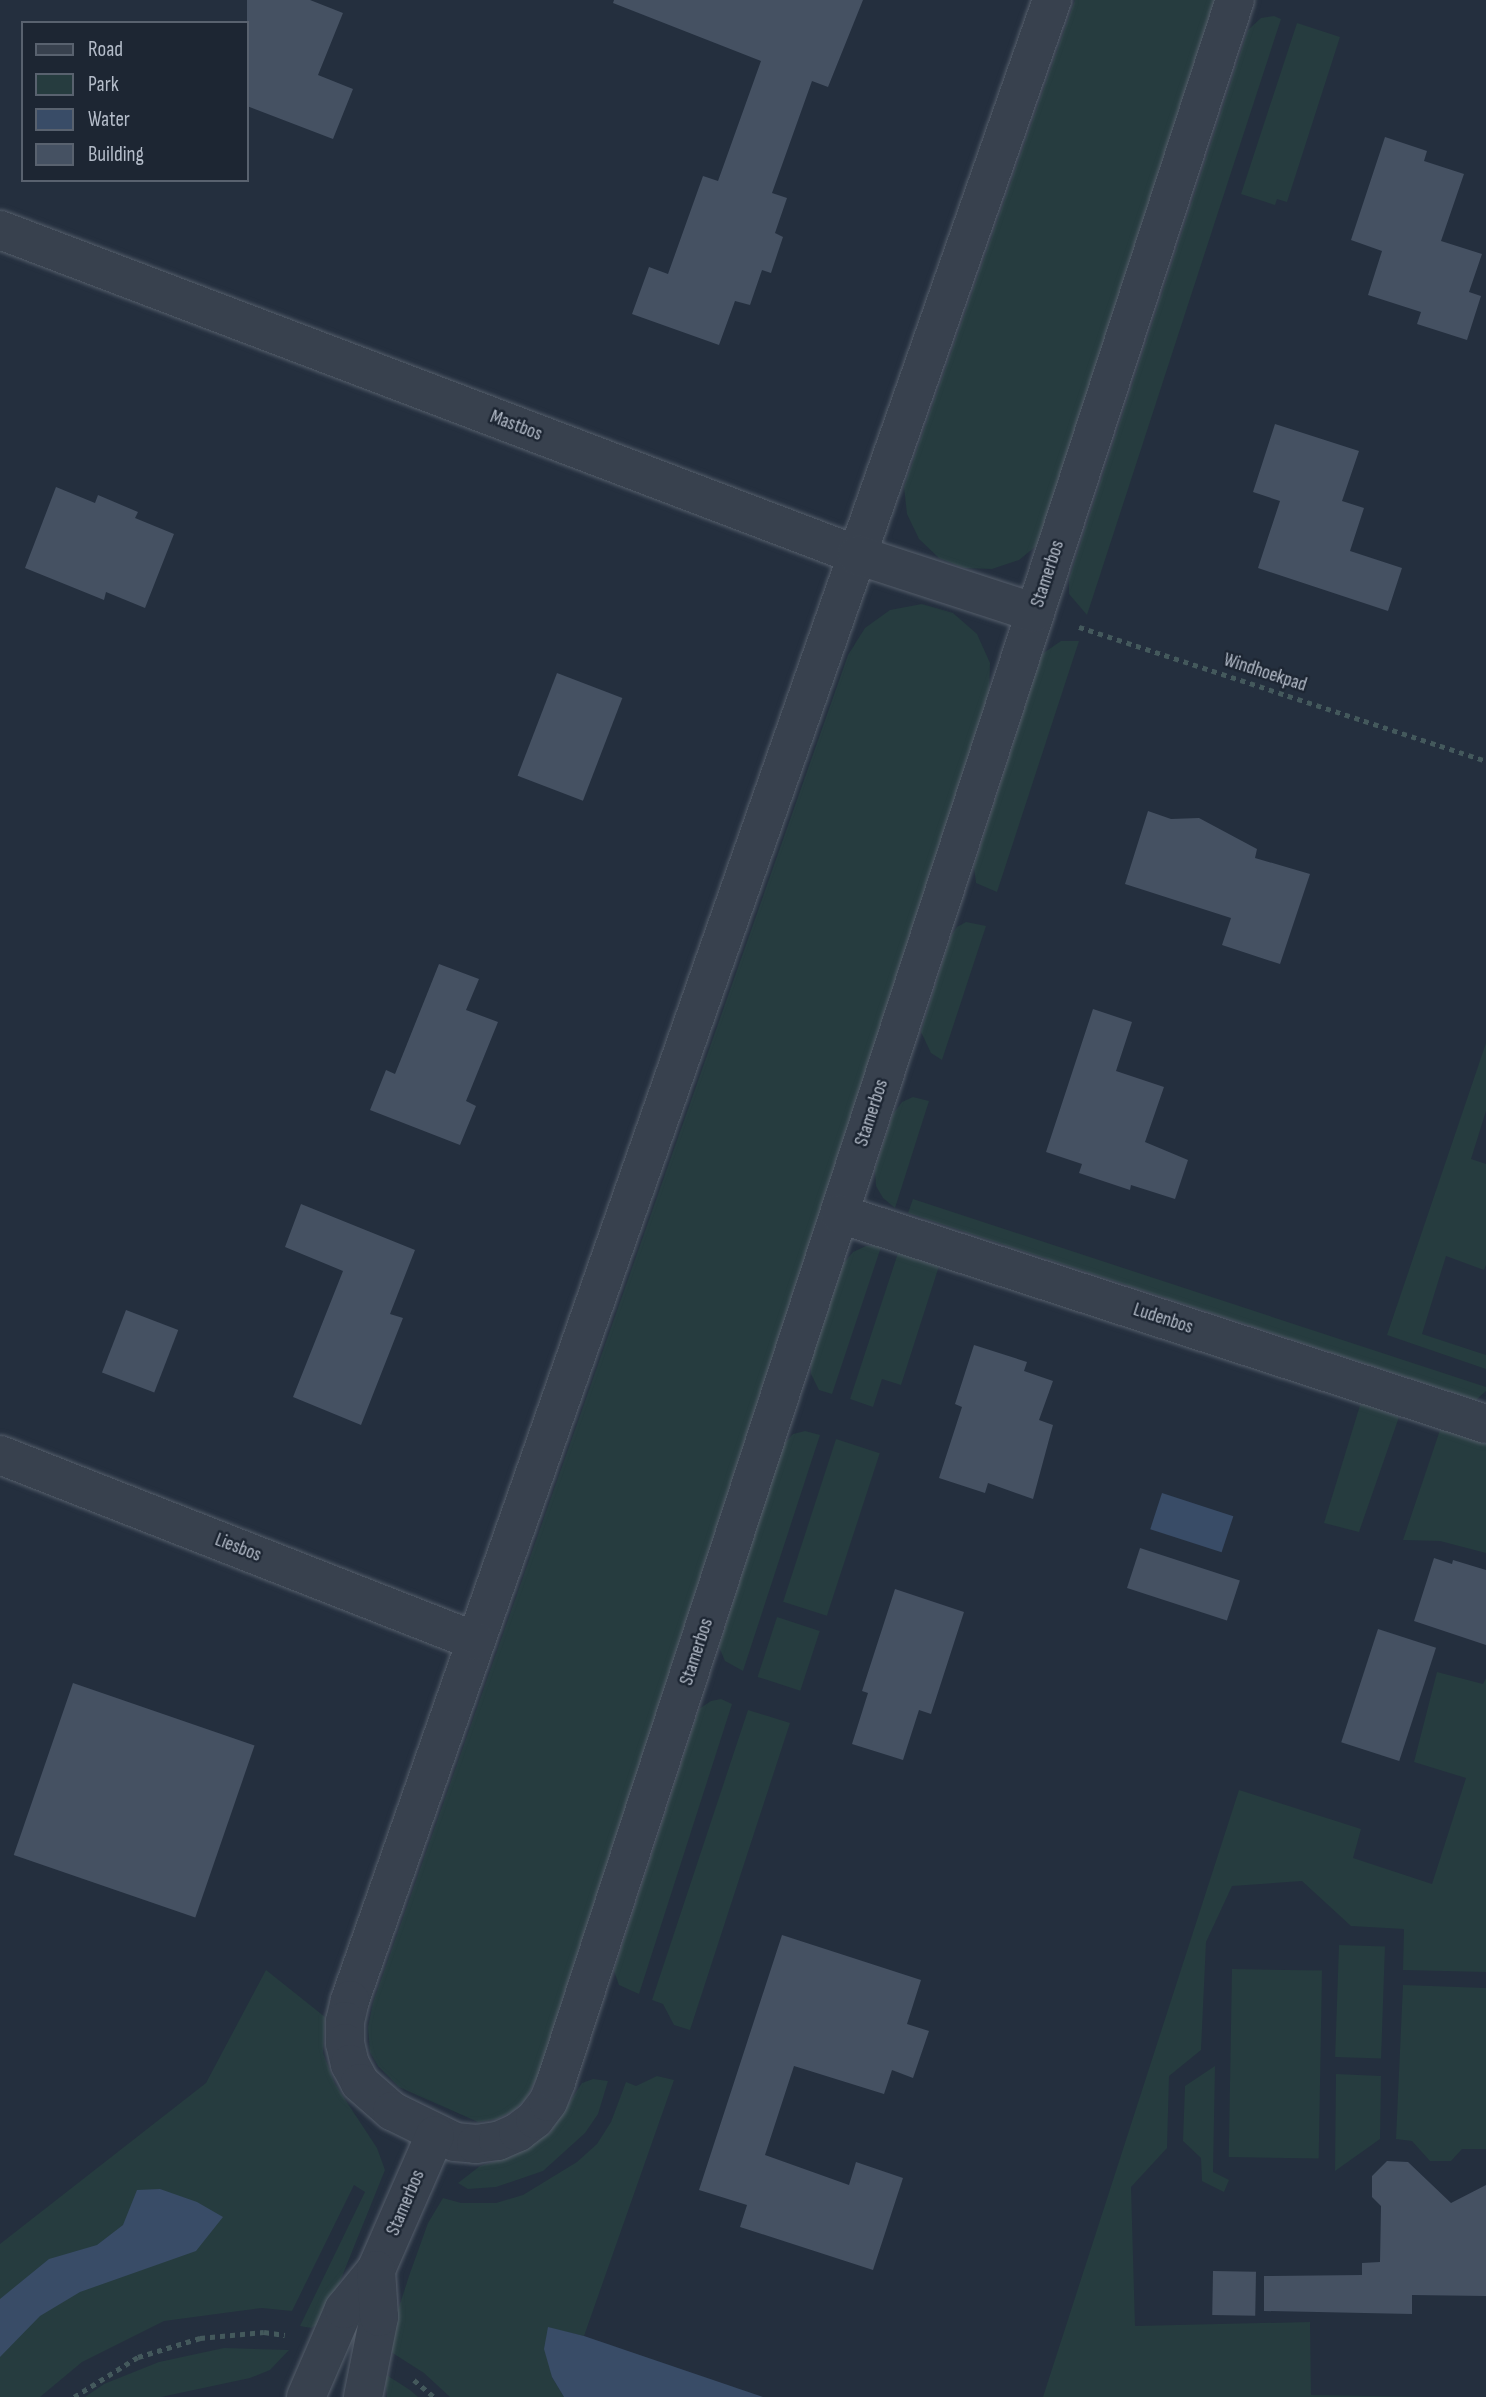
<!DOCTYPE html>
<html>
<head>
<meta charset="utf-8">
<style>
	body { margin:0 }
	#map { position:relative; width:1486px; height:2397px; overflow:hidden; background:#242f3e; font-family:"Sofia Sans Condensed",sans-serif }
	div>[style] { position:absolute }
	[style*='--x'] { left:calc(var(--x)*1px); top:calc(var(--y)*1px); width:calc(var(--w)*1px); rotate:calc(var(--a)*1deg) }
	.green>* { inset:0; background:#263c3f; transform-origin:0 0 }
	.water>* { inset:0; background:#394c67; transform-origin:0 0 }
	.building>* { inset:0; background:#455162; transform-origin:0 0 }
	.path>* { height:4.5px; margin-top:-2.25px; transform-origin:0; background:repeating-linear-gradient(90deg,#44595c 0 5px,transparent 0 10px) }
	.roads { filter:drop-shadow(0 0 2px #565f6c) drop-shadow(0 0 2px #565f6c) }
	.minor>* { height:38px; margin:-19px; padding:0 19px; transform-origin:19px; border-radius:19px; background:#38414e }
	span { translate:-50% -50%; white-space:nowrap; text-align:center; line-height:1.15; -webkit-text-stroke:5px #1d2633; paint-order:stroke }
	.street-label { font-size:19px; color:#b4bcc9 }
	.legend { position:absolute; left:21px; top:21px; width:228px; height:161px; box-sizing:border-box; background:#1d2633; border:2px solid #59626f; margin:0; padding:9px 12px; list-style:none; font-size:21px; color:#b4bcc9 }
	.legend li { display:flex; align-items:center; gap:14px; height:35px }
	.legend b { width:35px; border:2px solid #59626f }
</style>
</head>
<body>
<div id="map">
	<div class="green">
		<div style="clip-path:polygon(1075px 0,1215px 0,1040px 543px,1019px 560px,992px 569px,964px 568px,939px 558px,919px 539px,907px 514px,904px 487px)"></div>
		<div style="clip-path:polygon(1274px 16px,1281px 19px,1087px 615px,1069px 594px,1069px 579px,1248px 30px,1261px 18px)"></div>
		<div style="clip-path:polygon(1297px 23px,1340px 37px,1287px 202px,1277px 199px,1275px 205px,1241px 194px)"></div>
		<div style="clip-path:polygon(922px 604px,953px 613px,977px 634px,990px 663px,989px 696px,538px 2076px,525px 2100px,513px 2111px,497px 2119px,478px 2122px,399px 2087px,378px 2066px,370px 2052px,368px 2027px,373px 2003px,848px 655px,865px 628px,890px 610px)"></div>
		<div style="clip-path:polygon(1061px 641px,1079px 641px,997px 892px,976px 883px,974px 867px,1042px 654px)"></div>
		<div style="clip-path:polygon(966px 922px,986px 926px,942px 1060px,931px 1053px,921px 1032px,951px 936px,957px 927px)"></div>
		<div style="clip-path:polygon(1486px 1043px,1486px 1111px,1471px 1159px,1486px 1164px,1486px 1265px,1484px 1270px,1446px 1256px,1422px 1334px,1486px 1355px,1486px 1369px,1387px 1335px)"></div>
		<div style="clip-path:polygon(913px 1097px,929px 1101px,895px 1208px,883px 1198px,876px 1186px,875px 1170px,893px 1114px,902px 1102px)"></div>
		<div style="clip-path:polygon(913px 1199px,1486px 1387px,1486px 1391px,1476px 1400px,908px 1213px)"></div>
		<div style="clip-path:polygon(882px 1244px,832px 1394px,819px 1390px,811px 1374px,811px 1361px,844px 1263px,853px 1252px,866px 1246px)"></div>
		<div style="clip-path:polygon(898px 1253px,939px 1266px,901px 1385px,882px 1379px,873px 1407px,850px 1399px)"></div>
		<div style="clip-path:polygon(1361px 1402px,1399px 1417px,1359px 1532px,1324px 1523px)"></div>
		<div style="clip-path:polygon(1441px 1427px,1486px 1444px,1486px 1553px,1440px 1541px,1403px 1540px)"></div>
		<div style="clip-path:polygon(805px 1431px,820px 1435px,743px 1671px,725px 1661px,719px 1647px,783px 1445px,793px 1434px)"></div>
		<div style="left:836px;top:1439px;width:46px;height:171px;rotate:18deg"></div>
		<div style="left:777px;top:1617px;width:45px;height:63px;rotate:18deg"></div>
		<div style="clip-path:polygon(1437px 1672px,1483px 1684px,1486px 1678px,1486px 1972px,1403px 1970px,1404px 1929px,1351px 1926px,1302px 1881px,1232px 1886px,1206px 1942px,1201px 2050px,1169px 2076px,1167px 2148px,1131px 2187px,1135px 2326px,1310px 2322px,1311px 2395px,1436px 2397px,1043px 2397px,1239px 1790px,1361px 1829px,1353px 1858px,1432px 1884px,1466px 1778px,1414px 1762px)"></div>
		<div style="clip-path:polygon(721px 1699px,732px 1704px,639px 1994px,619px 1985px,614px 1971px,699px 1709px,711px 1701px)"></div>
		<div style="clip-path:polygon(748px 1710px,790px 1723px,690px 2030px,674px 2025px,663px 2004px,652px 2000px)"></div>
		<div style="left:1339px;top:1945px;width:46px;height:112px;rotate:2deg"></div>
		<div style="left:1232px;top:1969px;width:90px;height:188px;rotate:1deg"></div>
		<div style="clip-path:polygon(266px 1970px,325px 2017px,323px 2053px,335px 2084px,377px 2148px,385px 2170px,324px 2321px,311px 2328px,300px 2326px,365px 2192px,354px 2185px,292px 2311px,262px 2308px,164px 2321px,82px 2362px,40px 2397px,0 2397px,0 2244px,206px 2083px)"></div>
		<div style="clip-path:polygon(1403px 1985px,1486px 1988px,1486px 2149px,1462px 2149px,1451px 2161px,1430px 2161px,1412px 2141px,1396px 2139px)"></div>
		<div style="clip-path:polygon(1215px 2066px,1213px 2172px,1229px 2180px,1224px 2192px,1202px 2181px,1201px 2158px,1183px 2141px,1185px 2086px)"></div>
		<div style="clip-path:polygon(1336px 2074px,1381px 2076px,1380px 2139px,1335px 2171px)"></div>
		<div style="clip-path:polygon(657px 2076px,674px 2080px,584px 2336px,548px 2328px,552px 2377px,564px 2397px,450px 2397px,424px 2373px,391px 2352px,391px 2332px,409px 2276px,428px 2223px,443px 2198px,461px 2203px,496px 2203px,523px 2195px,577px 2162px,597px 2144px,611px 2122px,626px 2082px,636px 2086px)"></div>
		<div style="clip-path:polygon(593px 2079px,608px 2081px,598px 2114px,585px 2133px,543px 2171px,496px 2187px,468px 2189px,458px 2183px,480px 2166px,510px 2157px,550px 2133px,582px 2083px)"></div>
		<div style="clip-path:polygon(224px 2348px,289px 2350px,270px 2370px,250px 2378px,161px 2397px,85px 2397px,104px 2384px,159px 2362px)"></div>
		<div style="clip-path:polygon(385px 2374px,410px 2390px,418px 2397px,387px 2397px)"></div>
	</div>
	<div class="water">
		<div style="left:1162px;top:1493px;width:75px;height:38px;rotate:18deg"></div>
		<div style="clip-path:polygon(160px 2189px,197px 2202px,223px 2217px,196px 2251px,80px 2292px,40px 2316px,0 2357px,0 2299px,49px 2259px,97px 2245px,123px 2225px,137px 2190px)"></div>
		<div style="clip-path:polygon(548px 2327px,584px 2336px,763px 2397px,564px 2397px,552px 2377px,544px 2349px)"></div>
	</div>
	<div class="building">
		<div style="clip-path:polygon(247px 0,310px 0,343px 13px,318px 75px,353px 89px,333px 139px,247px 106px)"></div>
		<div style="clip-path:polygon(614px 0,863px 0,828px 87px,812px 81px,772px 193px,787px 198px,775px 233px,783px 237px,771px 273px,762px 270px,750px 305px,735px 301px,719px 345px,632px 314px,649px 267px,668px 274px,703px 176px,718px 181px,761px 61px,613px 3px)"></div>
		<div style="clip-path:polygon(1385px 137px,1427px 151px,1424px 161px,1464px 174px,1441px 241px,1482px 254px,1469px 292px,1481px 296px,1467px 340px,1417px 324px,1421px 312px,1368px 295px,1382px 251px,1351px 240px)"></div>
		<div style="clip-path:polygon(1275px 424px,1359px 451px,1342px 501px,1364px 508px,1350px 551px,1402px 568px,1388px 611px,1258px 568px,1280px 501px,1253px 492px)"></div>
		<div style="clip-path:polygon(56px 487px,95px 503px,98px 495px,138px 512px,135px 518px,174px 534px,145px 608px,106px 592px,104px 600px,25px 568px)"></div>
		<div style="left:557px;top:673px;width:70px;height:110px;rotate:21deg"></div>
		<div style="clip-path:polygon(1148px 811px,1171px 819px,1199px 818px,1257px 849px,1255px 858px,1310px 874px,1280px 964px,1222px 945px,1231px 918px,1125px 884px)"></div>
		<div style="clip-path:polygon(439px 964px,479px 979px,466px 1010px,498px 1022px,466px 1101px,476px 1106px,460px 1145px,370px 1110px,386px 1070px,395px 1074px)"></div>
		<div style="clip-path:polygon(1093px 1009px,1132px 1022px,1116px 1071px,1164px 1087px,1145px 1142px,1188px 1160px,1175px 1199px,1131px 1185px,1130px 1190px,1079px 1173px,1082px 1164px,1046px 1152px)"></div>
		<div style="clip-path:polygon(301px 1204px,415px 1250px,390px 1314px,403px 1318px,361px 1425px,293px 1397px,343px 1271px,285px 1247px)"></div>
		<div style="left:126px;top:1310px;width:56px;height:67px;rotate:21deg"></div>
		<div style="clip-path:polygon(974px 1345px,1027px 1362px,1024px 1371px,1053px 1381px,1039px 1420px,1053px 1425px,1033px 1499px,988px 1483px,985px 1493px,939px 1478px,962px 1407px,955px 1404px)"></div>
		<div style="left:1140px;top:1548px;width:105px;height:42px;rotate:18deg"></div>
		<div style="clip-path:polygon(1434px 1558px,1452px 1564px,1453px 1560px,1486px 1570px,1486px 1645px,1414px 1621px)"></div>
		<div style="clip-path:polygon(895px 1589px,964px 1612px,931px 1714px,919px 1710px,903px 1760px,852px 1744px,868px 1693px,862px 1691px)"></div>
		<div style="left:1378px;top:1629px;width:61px;height:119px;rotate:18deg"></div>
		<div style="left:73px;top:1683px;width:192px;height:182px;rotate:19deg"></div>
		<div style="clip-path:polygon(782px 1935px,921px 1980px,907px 2024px,929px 2031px,913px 2078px,892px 2070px,884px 2094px,794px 2066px,765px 2155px,849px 2185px,856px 2162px,903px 2178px,873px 2270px,740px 2227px,747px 2205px,699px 2190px)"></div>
		<div style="clip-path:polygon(1387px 2161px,1408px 2162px,1451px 2203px,1486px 2185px,1486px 2296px,1412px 2295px,1412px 2314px,1264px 2311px,1264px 2276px,1362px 2275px,1362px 2263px,1380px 2262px,1381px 2206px,1372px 2197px,1372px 2176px)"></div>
		<div style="left:1213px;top:2271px;width:43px;height:44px;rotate:1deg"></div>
	</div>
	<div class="path">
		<div style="--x:1079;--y:627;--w:428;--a:18.2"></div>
		<div style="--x:414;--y:2380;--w:26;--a:40"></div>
		<div style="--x:74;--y:2397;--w:75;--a:-32"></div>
		<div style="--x:138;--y:2357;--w:65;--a:-17"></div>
		<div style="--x:200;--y:2338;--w:64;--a:-5.4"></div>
		<div style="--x:264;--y:2332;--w:21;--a:8"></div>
	</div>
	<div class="roads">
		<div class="minor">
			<div style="--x:1052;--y:0;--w:2120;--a:109.34"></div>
			<div style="--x:350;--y:2000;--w:22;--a:103"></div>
			<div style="--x:345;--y:2021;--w:22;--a:90"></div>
			<div style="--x:345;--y:2043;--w:22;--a:77"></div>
			<div style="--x:350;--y:2064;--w:21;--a:62"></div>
			<div style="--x:360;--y:2083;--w:43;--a:41.2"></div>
			<div style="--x:392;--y:2111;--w:70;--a:26.2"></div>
			<div style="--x:455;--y:2142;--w:21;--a:5"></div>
			<div style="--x:476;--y:2144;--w:22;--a:-8"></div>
			<div style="--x:498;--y:2141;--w:22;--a:-24"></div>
			<div style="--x:518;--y:2132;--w:21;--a:-37"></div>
			<div style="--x:535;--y:2119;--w:21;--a:-53"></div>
			<div style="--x:548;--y:2102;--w:22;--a:-68"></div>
			<div style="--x:556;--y:2082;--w:2190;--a:-71.94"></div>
			<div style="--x:0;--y:230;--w:917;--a:20.77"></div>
			<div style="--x:857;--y:555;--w:187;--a:18"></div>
			<div style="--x:840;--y:1214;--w:679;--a:18.01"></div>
			<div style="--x:0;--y:1455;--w:510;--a:21.38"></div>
			<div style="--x:306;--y:2397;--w:96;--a:-66.6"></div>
			<div style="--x:344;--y:2309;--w:50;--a:-50.6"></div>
			<div style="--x:376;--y:2270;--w:147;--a:-66.4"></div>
			<div style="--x:363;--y:2397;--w:82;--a:-78.7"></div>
			<div style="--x:379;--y:2317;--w:47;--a:-93.7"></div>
		</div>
	</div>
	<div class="street-label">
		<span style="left:516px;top:426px;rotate:21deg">Mastbos</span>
		<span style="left:1048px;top:574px;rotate:-72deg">Stamerbos</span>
		<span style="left:1265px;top:673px;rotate:18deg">Windhoekpad</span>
		<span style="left:872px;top:1113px;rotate:-72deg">Stamerbos</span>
		<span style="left:1163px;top:1319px;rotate:18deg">Ludenbos</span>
		<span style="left:238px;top:1548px;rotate:21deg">Liesbos</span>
		<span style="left:697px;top:1652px;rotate:-72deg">Stamerbos</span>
		<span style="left:406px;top:2203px;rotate:-67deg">Stamerbos</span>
	</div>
	<ul class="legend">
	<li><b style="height:9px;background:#38414e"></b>Road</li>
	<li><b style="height:19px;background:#263c3f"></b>Park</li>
	<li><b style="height:19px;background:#394c67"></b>Water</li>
	<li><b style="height:19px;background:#455162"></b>Building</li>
	</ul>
</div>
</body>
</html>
